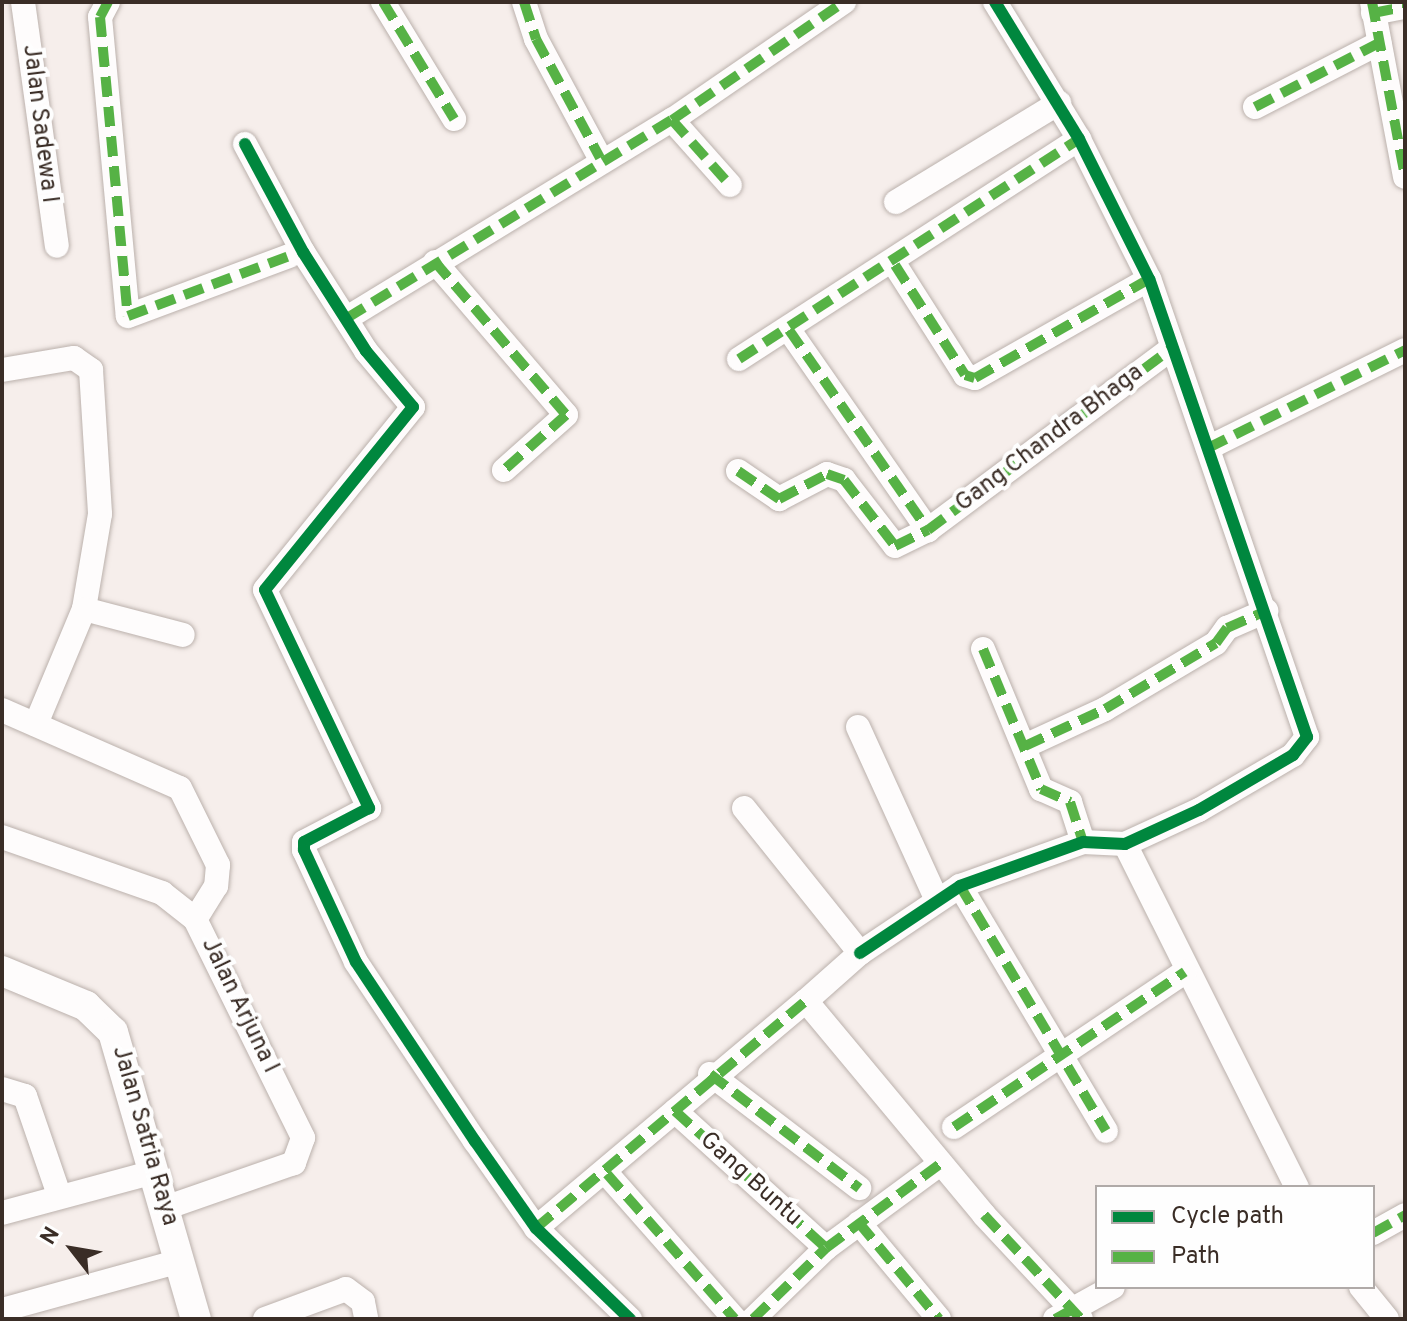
<!DOCTYPE html>
<html>
<head>
<meta charset="utf-8">
<style>
	body { margin:0 }
	#map { position:relative; width:1407px; height:1321px; overflow:hidden; background:#f6eeeb; font-family:Overpass,sans-serif }
	div>[style] { position:absolute }
	[style*='--x'] { left:calc(var(--x)*1px); top:calc(var(--y)*1px); width:calc(var(--w)*1px); rotate:calc(var(--a)*1deg) }
	.roads { filter:drop-shadow(0 0 2px #bbb1ac) drop-shadow(0 0 2px #bbb1ac) }
	.minor>* { height:24px; margin:-12px; padding:0 12px; transform-origin:12px; border-radius:12px; background:#fefcfc }
	.tertiary>* { height:30px; margin:-15px; padding:0 15px; transform-origin:15px; border-radius:15px; background:#fefcfc }
	.quiet>* { height:10px; margin-top:-5px; transform-origin:0; background:repeating-linear-gradient(90deg,#56b245 0 20px,transparent 0 30px) }
	.cycleway>* { height:12px; margin:-6px; padding:0 6px; transform-origin:6px; border-radius:6px; background:#00873e }
	span { translate:-50% -50%; white-space:nowrap; text-align:center; line-height:1.15; -webkit-text-stroke:8px #fefefe; paint-order:stroke }
	.street-label { font-size:24px; color:#3a2d26 }
	.frame { position:absolute; inset:0; border:4px solid #3a2d26; pointer-events:none }
	.legend { position:absolute; left:1095px; top:1185px; width:280px; height:104px; box-sizing:border-box; background:#fefefe; border:2px solid #b0aaa8; margin:0; padding:10px 14px; list-style:none; font-size:24px; color:#3a2d26 }
	.legend li { display:flex; align-items:center; gap:16px; height:40px }
	.legend b { width:40px; border:2px solid #b0aaa8 }
	.north { position:absolute; left:32px; top:1209px; width:80px; height:80px; -webkit-text-stroke:6px #fefefe; paint-order:stroke; rotate:301deg; font-size:22px; font-weight:700; line-height:32px; text-align:center; color:#3a2d26 }
	.north::after { content:''; display:block; margin:auto; width:28px; height:36px; background:#3a2d26; clip-path:polygon(50% 0,100% 100%,50% 72%,0 100%) }
</style>
</head>
<body>
<div id="map">
	<div class="roads">
		<div class="minor">
			<div style="--x:23;--y:2;--w:246;--a:82.1"></div>
			<div style="--x:108;--y:2;--w:17;--a:118"></div>
			<div style="--x:100;--y:17;--w:300;--a:84.7"></div>
			<div style="--x:128;--y:316;--w:172;--a:-20.4"></div>
			<div style="--x:383;--y:2;--w:137;--a:58.7"></div>
			<div style="--x:524;--y:2;--w:39;--a:72"></div>
			<div style="--x:536;--y:39;--w:135;--a:61.7"></div>
			<div style="--x:1372;--y:2;--w:178;--a:79.3"></div>
			<div style="--x:1373;--y:13;--w:33;--a:-11"></div>
			<div style="--x:1255;--y:107;--w:140;--a:-27.3"></div>
			<div style="--x:672;--y:120;--w:87;--a:48.3"></div>
			<div style="--x:245;--y:144;--w:123;--a:61.8"></div>
			<div style="--x:303;--y:252;--w:117;--a:57.5"></div>
			<div style="--x:366;--y:351;--w:73;--a:50"></div>
			<div style="--x:413;--y:407;--w:235;--a:129"></div>
			<div style="--x:265;--y:590;--w:242;--a:64.5"></div>
			<div style="--x:369;--y:808;--w:73;--a:152.4"></div>
			<div style="--x:304;--y:842;--w:8;--a:90"></div>
			<div style="--x:304;--y:850;--w:123;--a:65.1"></div>
			<div style="--x:356;--y:962;--w:215;--a:56.4"></div>
			<div style="--x:475;--y:1141;--w:106;--a:55"></div>
			<div style="--x:536;--y:1228;--w:131;--a:44.1"></div>
			<div style="--x:896;--y:202;--w:191;--a:-31.3"></div>
			<div style="--x:435;--y:262;--w:201;--a:49.4"></div>
			<div style="--x:566;--y:415;--w:83;--a:138.4"></div>
			<div style="--x:895;--y:265;--w:130;--a:57.5"></div>
			<div style="--x:965;--y:375;--w:10;--a:17"></div>
			<div style="--x:975;--y:378;--w:200;--a:-29.6"></div>
			<div style="--x:347;--y:318;--w:381;--a:-31.4"></div>
			<div style="--x:672;--y:120;--w:209;--a:-34.5"></div>
			<div style="--x:789;--y:330;--w:244;--a:55.2"></div>
			<div style="--x:739;--y:359;--w:405;--a:-32.9"></div>
			<div style="--x:2;--y:370;--w:73;--a:-9.5"></div>
			<div style="--x:74;--y:358;--w:21;--a:35"></div>
			<div style="--x:91;--y:370;--w:144;--a:86.4"></div>
			<div style="--x:100;--y:514;--w:96;--a:99.6"></div>
			<div style="--x:84;--y:609;--w:125;--a:112.7"></div>
			<div style="--x:1208;--y:448;--w:220;--a:-26.4"></div>
			<div style="--x:738;--y:471;--w:50;--a:34.3"></div>
			<div style="--x:779;--y:499;--w:54;--a:-27.5"></div>
			<div style="--x:827;--y:474;--w:18;--a:19"></div>
			<div style="--x:844;--y:480;--w:83;--a:52.3"></div>
			<div style="--x:895;--y:546;--w:37;--a:-26"></div>
			<div style="--x:928;--y:530;--w:304;--a:-36.7"></div>
			<div style="--x:84;--y:609;--w:102;--a:14.7"></div>
			<div style="--x:983;--y:649;--w:152;--a:67.5"></div>
			<div style="--x:1041;--y:789;--w:32;--a:24"></div>
			<div style="--x:1070;--y:802;--w:42;--a:72"></div>
			<div style="--x:2;--y:710;--w:194;--a:23.7"></div>
			<div style="--x:180;--y:788;--w:86;--a:63.7"></div>
			<div style="--x:218;--y:865;--w:21;--a:95"></div>
			<div style="--x:216;--y:886;--w:39;--a:122"></div>
			<div style="--x:858;--y:727;--w:188;--a:65.5"></div>
			<div style="--x:1025;--y:746;--w:88;--a:-24.8"></div>
			<div style="--x:1105;--y:709;--w:129;--a:-30.7"></div>
			<div style="--x:1216;--y:643;--w:19;--a:-54"></div>
			<div style="--x:1227;--y:628;--w:43;--a:-23.6"></div>
			<div style="--x:744;--y:808;--w:186;--a:51.3"></div>
			<div style="--x:860;--y:953;--w:72;--a:138.4"></div>
			<div style="--x:806;--y:1001;--w:278;--a:50.2"></div>
			<div style="--x:984;--y:1215;--w:142;--a:47"></div>
			<div style="--x:2;--y:837;--w:170;--a:19.3"></div>
			<div style="--x:162;--y:893;--w:42;--a:38.2"></div>
			<div style="--x:195;--y:919;--w:244;--a:63.7"></div>
			<div style="--x:303;--y:1138;--w:27;--a:110"></div>
			<div style="--x:294;--y:1163;--w:137;--a:160.8"></div>
			<div style="--x:1125;--y:844;--w:384;--a:63.4"></div>
			<div style="--x:960;--y:886;--w:285;--a:59.2"></div>
			<div style="--x:860;--y:953;--w:120;--a:-33.8"></div>
			<div style="--x:960;--y:886;--w:131;--a:-19.7"></div>
			<div style="--x:1083;--y:842;--w:42;--a:2.7"></div>
			<div style="--x:1125;--y:844;--w:81;--a:-24.7"></div>
			<div style="--x:1199;--y:810;--w:109;--a:-30.3"></div>
			<div style="--x:1293;--y:755;--w:23;--a:-52"></div>
			<div style="--x:1307;--y:737;--w:484;--a:-109"></div>
			<div style="--x:1149;--y:279;--w:157;--a:-116.6"></div>
			<div style="--x:1079;--y:139;--w:161;--a:-121.5"></div>
			<div style="--x:710;--y:1074;--w:188;--a:37.4"></div>
			<div style="--x:2;--y:1089;--w:24;--a:17"></div>
			<div style="--x:25;--y:1096;--w:105;--a:71"></div>
			<div style="--x:675;--y:1111;--w:204;--a:42.2"></div>
			<div style="--x:954;--y:1127;--w:278;--a:-33.9"></div>
			<div style="--x:607;--y:1174;--w:193;--a:48.6"></div>
			<div style="--x:2;--y:1213;--w:157;--a:-15.1"></div>
			<div style="--x:859;--y:1223;--w:125;--a:50.2"></div>
			<div style="--x:536;--y:1228;--w:353;--a:-40.1"></div>
			<div style="--x:1373;--y:1233;--w:37;--a:-29"></div>
			<div style="--x:1361;--y:1287;--w:41;--a:50.9"></div>
			<div style="--x:2;--y:1310;--w:185;--a:-15.4"></div>
			<div style="--x:265;--y:1319;--w:86;--a:-20.3"></div>
			<div style="--x:346;--y:1289;--w:21;--a:37"></div>
			<div style="--x:363;--y:1302;--w:16;--a:79"></div>
			<div style="--x:753;--y:1319;--w:102;--a:-44.2"></div>
			<div style="--x:826;--y:1248;--w:142;--a:-36.4"></div>
			<div style="--x:1055;--y:1319;--w:66;--a:-28.9"></div>
		</div>
		<div class="tertiary">
			<div style="--x:2;--y:971;--w:91;--a:22.6"></div>
			<div style="--x:86;--y:1006;--w:37;--a:44"></div>
			<div style="--x:113;--y:1032;--w:299;--a:73.9"></div>
		</div>
	</div>
	<div class="quiet">
		<div style="--x:108;--y:2;--w:17;--a:118"></div>
		<div style="--x:100;--y:17;--w:300;--a:84.7"></div>
		<div style="--x:128;--y:316;--w:172;--a:-20.4"></div>
		<div style="--x:383;--y:2;--w:137;--a:58.7"></div>
		<div style="--x:524;--y:2;--w:39;--a:72"></div>
		<div style="--x:536;--y:39;--w:135;--a:61.7"></div>
		<div style="--x:1372;--y:2;--w:178;--a:79.3"></div>
		<div style="--x:1373;--y:13;--w:33;--a:-11"></div>
		<div style="--x:1255;--y:107;--w:140;--a:-27.3"></div>
		<div style="--x:672;--y:120;--w:87;--a:48.3"></div>
		<div style="--x:435;--y:262;--w:201;--a:49.4"></div>
		<div style="--x:566;--y:415;--w:83;--a:138.4"></div>
		<div style="--x:895;--y:265;--w:130;--a:57.5"></div>
		<div style="--x:965;--y:375;--w:10;--a:17"></div>
		<div style="--x:975;--y:378;--w:200;--a:-29.6"></div>
		<div style="--x:347;--y:318;--w:381;--a:-31.4"></div>
		<div style="--x:672;--y:120;--w:209;--a:-34.5"></div>
		<div style="--x:789;--y:330;--w:244;--a:55.2"></div>
		<div style="--x:739;--y:359;--w:405;--a:-32.9"></div>
		<div style="--x:1208;--y:448;--w:220;--a:-26.4"></div>
		<div style="--x:738;--y:471;--w:50;--a:34.3"></div>
		<div style="--x:779;--y:499;--w:54;--a:-27.5"></div>
		<div style="--x:827;--y:474;--w:18;--a:19"></div>
		<div style="--x:844;--y:480;--w:83;--a:52.3"></div>
		<div style="--x:895;--y:546;--w:37;--a:-26"></div>
		<div style="--x:928;--y:530;--w:304;--a:-36.7"></div>
		<div style="--x:983;--y:649;--w:152;--a:67.5"></div>
		<div style="--x:1041;--y:789;--w:32;--a:24"></div>
		<div style="--x:1070;--y:802;--w:42;--a:72"></div>
		<div style="--x:1025;--y:746;--w:88;--a:-24.8"></div>
		<div style="--x:1105;--y:709;--w:129;--a:-30.7"></div>
		<div style="--x:1216;--y:643;--w:19;--a:-54"></div>
		<div style="--x:1227;--y:628;--w:43;--a:-23.6"></div>
		<div style="--x:960;--y:886;--w:285;--a:59.2"></div>
		<div style="--x:710;--y:1074;--w:188;--a:37.4"></div>
		<div style="--x:675;--y:1111;--w:204;--a:42.2"></div>
		<div style="--x:954;--y:1127;--w:278;--a:-33.9"></div>
		<div style="--x:607;--y:1174;--w:193;--a:48.6"></div>
		<div style="--x:984;--y:1215;--w:142;--a:47"></div>
		<div style="--x:859;--y:1223;--w:125;--a:50.2"></div>
		<div style="--x:536;--y:1228;--w:353;--a:-40.1"></div>
		<div style="--x:1373;--y:1233;--w:37;--a:-29"></div>
		<div style="--x:753;--y:1319;--w:102;--a:-44.2"></div>
		<div style="--x:826;--y:1248;--w:142;--a:-36.4"></div>
		<div style="--x:1055;--y:1319;--w:21;--a:-29"></div>
	</div>
	<div class="cycleway">
		<div style="--x:245;--y:144;--w:123;--a:61.8"></div>
		<div style="--x:303;--y:252;--w:117;--a:57.5"></div>
		<div style="--x:366;--y:351;--w:73;--a:50"></div>
		<div style="--x:413;--y:407;--w:235;--a:129"></div>
		<div style="--x:265;--y:590;--w:242;--a:64.5"></div>
		<div style="--x:369;--y:808;--w:73;--a:152.4"></div>
		<div style="--x:304;--y:842;--w:8;--a:90"></div>
		<div style="--x:304;--y:850;--w:123;--a:65.1"></div>
		<div style="--x:356;--y:962;--w:215;--a:56.4"></div>
		<div style="--x:475;--y:1141;--w:106;--a:55"></div>
		<div style="--x:536;--y:1228;--w:131;--a:44.1"></div>
		<div style="--x:860;--y:953;--w:120;--a:-33.8"></div>
		<div style="--x:960;--y:886;--w:131;--a:-19.7"></div>
		<div style="--x:1083;--y:842;--w:42;--a:2.7"></div>
		<div style="--x:1125;--y:844;--w:81;--a:-24.7"></div>
		<div style="--x:1199;--y:810;--w:109;--a:-30.3"></div>
		<div style="--x:1293;--y:755;--w:23;--a:-52"></div>
		<div style="--x:1307;--y:737;--w:484;--a:-109"></div>
		<div style="--x:1149;--y:279;--w:157;--a:-116.6"></div>
		<div style="--x:1079;--y:139;--w:161;--a:-121.5"></div>
	</div>
	<div class="street-label">
		<span style="left:39px;top:124px;rotate:83deg">Jalan Sadewa I</span>
		<span style="left:1050px;top:439px;rotate:-37deg">Gang Chandra Bhaga</span>
		<span style="left:239px;top:1006px;rotate:64deg">Jalan Arjuna I</span>
		<span style="left:144px;top:1136px;rotate:74deg">Jalan Satria Raya</span>
		<span style="left:750px;top:1180px;rotate:42deg">Gang Buntu</span>
	</div>
	<div class="frame"></div>
	<ul class="legend">
	<li><b style="height:10px;background:#00873e"></b>Cycle path</li>
	<li><b style="height:10px;background:#56b245"></b>Path</li>
	</ul>
	<div class="north">N</div>
</div>
</body>
</html>
